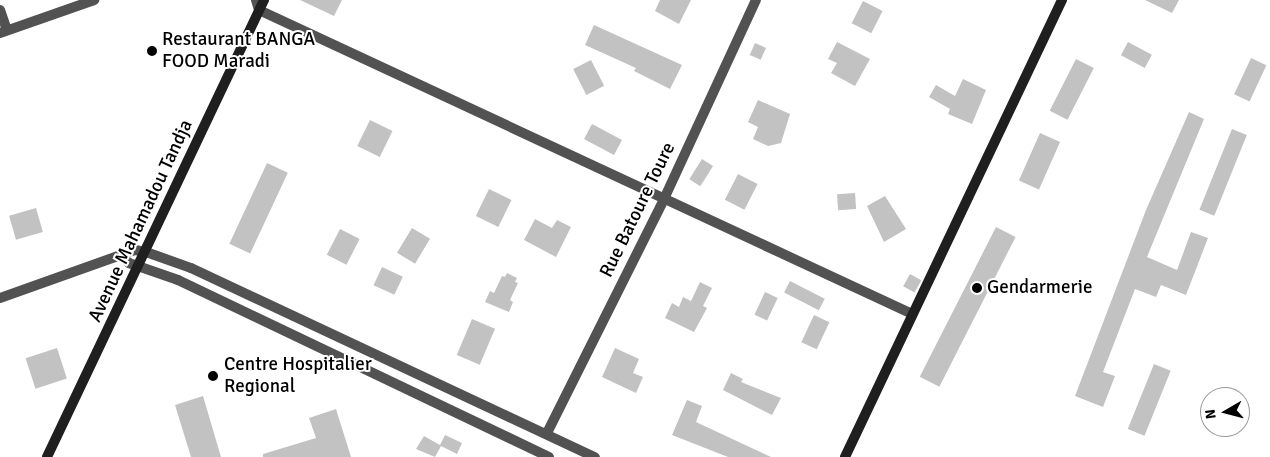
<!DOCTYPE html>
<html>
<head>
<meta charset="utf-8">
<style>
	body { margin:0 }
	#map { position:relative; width:1270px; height:457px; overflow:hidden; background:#fff; font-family:Signika,sans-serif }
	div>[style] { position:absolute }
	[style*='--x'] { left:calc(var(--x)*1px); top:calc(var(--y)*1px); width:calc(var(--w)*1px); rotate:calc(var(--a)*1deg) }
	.building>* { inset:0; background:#c2c2c2; transform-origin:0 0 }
	.street>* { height:10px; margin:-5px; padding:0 5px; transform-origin:5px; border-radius:5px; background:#525252 }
	.secondary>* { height:10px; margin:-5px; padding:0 5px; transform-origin:5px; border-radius:5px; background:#1f1f1f }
	.dots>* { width:14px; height:14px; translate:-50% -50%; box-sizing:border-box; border:2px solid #fff; border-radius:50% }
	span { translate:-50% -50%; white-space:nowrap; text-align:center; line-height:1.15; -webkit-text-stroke:4px #fff; paint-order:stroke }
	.poi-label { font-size:19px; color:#000 }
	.left { translate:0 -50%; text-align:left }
	.street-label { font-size:19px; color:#000 }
	.north { position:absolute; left:1200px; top:387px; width:50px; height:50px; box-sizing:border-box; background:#fff; border:1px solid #999; border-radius:50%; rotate:262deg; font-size:14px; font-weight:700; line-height:20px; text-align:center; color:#000 }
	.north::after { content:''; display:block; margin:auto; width:18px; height:22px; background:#000; clip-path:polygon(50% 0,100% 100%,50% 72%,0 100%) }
</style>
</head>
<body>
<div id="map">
	<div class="building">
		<div style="clip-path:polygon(300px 0,342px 0,334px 16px)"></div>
		<div style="clip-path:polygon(660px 0,691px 0,679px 24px,655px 11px)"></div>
		<div style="clip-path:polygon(1145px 0,1179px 0,1172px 13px)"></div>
		<div style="left:863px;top:1px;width:22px;height:25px;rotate:27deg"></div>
		<div style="clip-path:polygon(594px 25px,682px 65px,670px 89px,634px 71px,636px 68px,585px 45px)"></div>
		<div style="clip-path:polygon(837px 42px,870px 59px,855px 86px,831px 73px,837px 63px,828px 59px)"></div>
		<div style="left:1128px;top:42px;width:27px;height:15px;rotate:28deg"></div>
		<div style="left:755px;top:43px;width:12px;height:13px;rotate:24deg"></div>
		<div style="left:1251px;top:58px;width:17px;height:40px;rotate:25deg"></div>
		<div style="left:1076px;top:59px;width:20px;height:58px;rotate:27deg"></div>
		<div style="left:591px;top:60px;width:29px;height:20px;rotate:63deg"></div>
		<div style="clip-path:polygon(963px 79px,986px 90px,972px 124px,948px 114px,950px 109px,929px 97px,936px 85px,955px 96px)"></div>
		<div style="clip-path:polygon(758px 100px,790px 114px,781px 143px,768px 146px,753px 139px,758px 127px,748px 122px)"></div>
		<div style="clip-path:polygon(1189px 112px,1204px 119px,1147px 257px,1177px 270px,1191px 232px,1208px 238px,1186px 295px,1161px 285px,1156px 297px,1135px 289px,1103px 372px,1115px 376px,1103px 407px,1075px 396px,1146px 210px)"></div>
		<div style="left:370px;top:120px;width:25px;height:29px;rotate:26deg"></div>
		<div style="left:592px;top:124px;width:34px;height:17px;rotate:28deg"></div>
		<div style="left:1232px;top:129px;width:16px;height:87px;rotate:22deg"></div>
		<div style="left:1040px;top:133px;width:22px;height:52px;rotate:24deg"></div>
		<div style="left:702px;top:159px;width:13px;height:24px;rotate:32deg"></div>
		<div style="left:267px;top:163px;width:23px;height:89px;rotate:25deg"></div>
		<div style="left:738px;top:174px;width:22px;height:29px;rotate:27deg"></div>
		<div style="left:489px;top:189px;width:25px;height:30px;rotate:26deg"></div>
		<div style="left:855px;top:193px;width:16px;height:18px;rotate:86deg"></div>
		<div style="clip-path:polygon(885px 196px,906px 229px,884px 242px,867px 206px)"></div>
		<div style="left:36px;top:208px;width:25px;height:28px;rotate:74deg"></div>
		<div style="clip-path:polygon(535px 219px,552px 228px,557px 220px,571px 227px,556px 257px,524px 240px)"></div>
		<div style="left:996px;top:227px;width:22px;height:168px;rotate:27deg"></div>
		<div style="left:412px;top:228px;width:21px;height:29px;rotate:31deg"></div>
		<div style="left:340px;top:229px;width:22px;height:29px;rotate:27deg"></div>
		<div style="left:382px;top:267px;width:23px;height:20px;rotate:25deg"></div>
		<div style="clip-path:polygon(507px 273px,517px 278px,515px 282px,518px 283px,510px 300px,513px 302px,509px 312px,485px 302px,490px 291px,494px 293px,502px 276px,505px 277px)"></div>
		<div style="left:910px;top:274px;width:13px;height:14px;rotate:29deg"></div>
		<div style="left:790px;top:281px;width:39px;height:13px;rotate:27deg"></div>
		<div style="clip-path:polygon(700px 282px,712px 288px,703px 306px,707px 308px,694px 332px,665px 318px,672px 303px,679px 307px,683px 297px,691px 301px)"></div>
		<div style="left:765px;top:292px;width:14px;height:25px;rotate:25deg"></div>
		<div style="left:814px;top:315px;width:17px;height:30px;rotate:25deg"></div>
		<div style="left:472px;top:319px;width:25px;height:39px;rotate:23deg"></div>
		<div style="left:57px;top:348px;width:32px;height:33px;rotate:72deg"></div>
		<div style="clip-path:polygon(615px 348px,639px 359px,633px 373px,643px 377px,636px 393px,602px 377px)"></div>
		<div style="left:1154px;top:364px;width:18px;height:70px;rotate:22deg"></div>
		<div style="clip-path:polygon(731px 373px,743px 379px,741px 382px,781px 398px,772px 415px,723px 390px)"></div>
		<div style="clip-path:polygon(203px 396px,221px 457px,191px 457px,175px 405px)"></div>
		<div style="clip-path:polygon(687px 400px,702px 406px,696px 422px,771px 457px,728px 457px,672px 435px)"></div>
		<div style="clip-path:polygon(336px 409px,351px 457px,263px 457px,263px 454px,316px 438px,309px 418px)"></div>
		<div style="clip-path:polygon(445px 435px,462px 443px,457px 454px,441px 446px,435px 457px,416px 449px,424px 436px,440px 445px)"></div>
	</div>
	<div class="street">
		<div style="--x:256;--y:0;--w:10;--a:73"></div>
		<div style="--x:259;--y:10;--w:720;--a:24.96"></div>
		<div style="--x:0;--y:10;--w:21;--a:71"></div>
		<div style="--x:0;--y:33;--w:100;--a:-19.3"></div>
		<div style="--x:121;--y:256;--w:11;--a:41"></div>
		<div style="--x:129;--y:263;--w:52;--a:19.1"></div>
		<div style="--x:178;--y:280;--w:411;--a:25.5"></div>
		<div style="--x:0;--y:298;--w:143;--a:-19.6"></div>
		<div style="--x:135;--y:250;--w:11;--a:10"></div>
		<div style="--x:146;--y:252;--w:48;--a:19.6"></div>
		<div style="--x:191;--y:268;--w:446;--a:25.1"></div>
		<div style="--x:547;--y:433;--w:262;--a:-63.4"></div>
		<div style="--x:664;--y:199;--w:219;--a:-65.2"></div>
	</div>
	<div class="secondary">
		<div style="--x:47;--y:457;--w:506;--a:-64.6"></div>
		<div style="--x:845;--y:457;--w:506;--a:-64.6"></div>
	</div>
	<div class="dots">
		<div style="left:152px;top:51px;background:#000"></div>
		<div style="left:977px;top:288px;background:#000"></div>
		<div style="left:213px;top:376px;background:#000"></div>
	</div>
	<div class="poi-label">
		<span class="left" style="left:162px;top:51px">Restaurant BANGA<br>FOOD Maradi</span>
		<span class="left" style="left:987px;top:288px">Gendarmerie</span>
		<span class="left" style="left:224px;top:376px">Centre Hospitalier<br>Regional</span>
	</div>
	<div class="street-label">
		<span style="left:638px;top:210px;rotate:-64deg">Rue Batoure Toure</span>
		<span style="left:141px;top:221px;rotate:-65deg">Avenue Mahamadou Tandja</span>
	</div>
	<div class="north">N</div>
</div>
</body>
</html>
